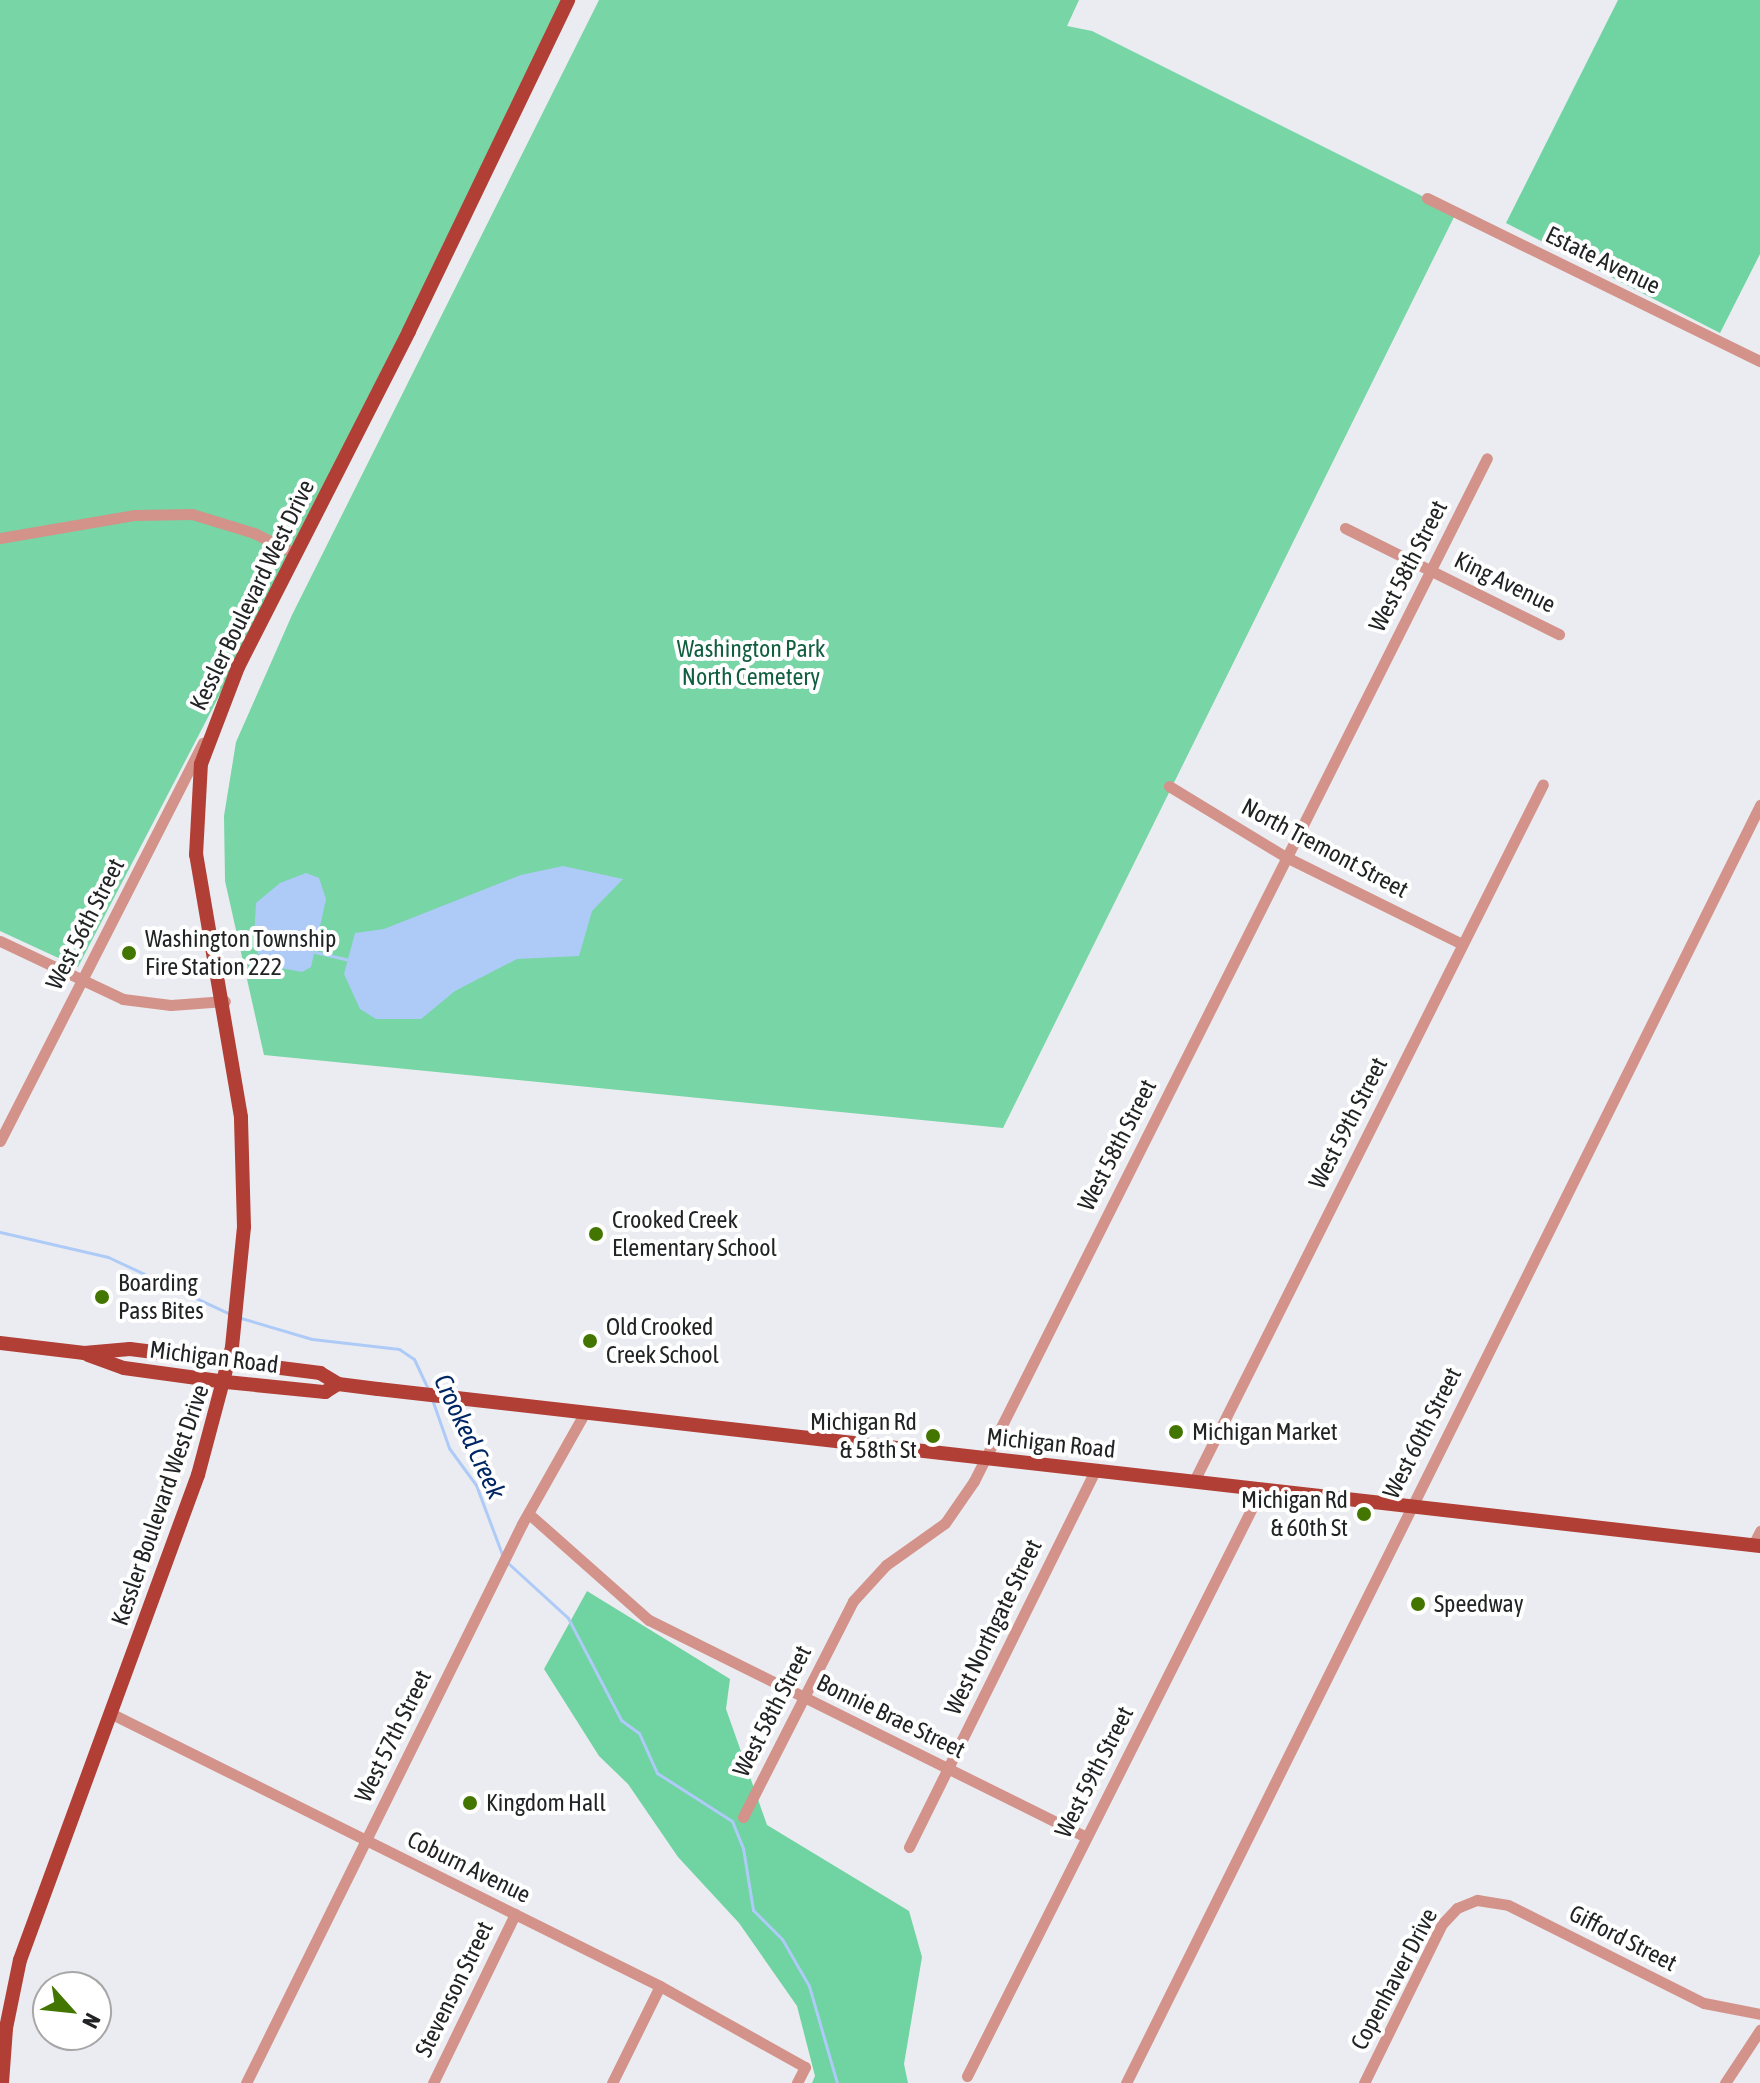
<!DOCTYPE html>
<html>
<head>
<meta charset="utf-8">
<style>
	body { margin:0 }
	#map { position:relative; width:1760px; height:2083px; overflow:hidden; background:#ebecf1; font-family:"Asap Condensed",sans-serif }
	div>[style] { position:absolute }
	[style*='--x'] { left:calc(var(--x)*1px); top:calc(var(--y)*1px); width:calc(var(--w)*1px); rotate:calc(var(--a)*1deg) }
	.green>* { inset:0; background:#77d5a6 }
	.forest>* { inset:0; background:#70d3a2 }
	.water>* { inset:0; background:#aecbf8 }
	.stream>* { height:3px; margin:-1.5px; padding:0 1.5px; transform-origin:1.5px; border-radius:1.5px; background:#aecbf8 }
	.minor>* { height:11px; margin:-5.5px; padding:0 5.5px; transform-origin:5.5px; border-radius:5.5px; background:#d3938a }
	.major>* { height:14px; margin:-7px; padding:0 7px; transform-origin:7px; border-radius:7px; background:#b13f36 }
	.dots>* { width:22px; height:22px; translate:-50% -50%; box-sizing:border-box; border:4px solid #fff; border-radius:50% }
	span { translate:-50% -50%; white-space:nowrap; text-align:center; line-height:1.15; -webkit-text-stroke:8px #fff; paint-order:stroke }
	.street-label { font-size:24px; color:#222324 }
	.park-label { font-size:24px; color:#125f40 }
	.poi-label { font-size:24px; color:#222324 }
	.left { translate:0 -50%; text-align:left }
	.right { translate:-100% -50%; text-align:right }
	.water-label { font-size:26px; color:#002664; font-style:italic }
	.north { position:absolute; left:32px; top:1971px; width:80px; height:80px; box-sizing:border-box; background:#fff; border:2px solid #a7a7a7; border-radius:50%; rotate:117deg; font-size:22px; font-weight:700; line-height:32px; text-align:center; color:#222324 }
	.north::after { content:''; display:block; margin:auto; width:28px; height:36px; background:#427600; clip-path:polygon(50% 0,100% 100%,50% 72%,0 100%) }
</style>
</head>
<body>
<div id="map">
	<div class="green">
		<div style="clip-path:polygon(0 0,568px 0,409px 331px,78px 967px,0 931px)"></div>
		<div style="clip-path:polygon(599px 0,1079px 0,1067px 26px,1092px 31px,1456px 213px,1003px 1128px,264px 1055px,225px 881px,224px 816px,236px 742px,292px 615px)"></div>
	</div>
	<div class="forest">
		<div style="clip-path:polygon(1618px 0,1760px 0,1760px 254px,1720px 333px,1506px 223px)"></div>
		<div style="clip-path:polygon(587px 1591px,730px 1679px,726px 1709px,767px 1825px,909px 1911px,922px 1957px,904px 2064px,908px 2083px,812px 2083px,815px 2076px,797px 2006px,739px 1923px,678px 1857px,628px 1784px,599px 1756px,544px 1669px)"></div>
	</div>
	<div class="water">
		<div style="clip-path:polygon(563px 866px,623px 879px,592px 911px,579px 956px,517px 959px,455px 991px,421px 1019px,376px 1019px,360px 1009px,344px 974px,355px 933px,384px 929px,521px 875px)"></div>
		<div style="clip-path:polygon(306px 873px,319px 878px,326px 899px,311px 967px,302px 972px,270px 966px,258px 954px,254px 938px,256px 903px,280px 883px)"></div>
	</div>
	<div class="stream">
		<div style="--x:315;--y:952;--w:32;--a:13"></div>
		<div style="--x:0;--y:1232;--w:111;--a:13"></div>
		<div style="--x:108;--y:1257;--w:135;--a:25"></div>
		<div style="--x:241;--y:1318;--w:74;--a:16.5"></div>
		<div style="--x:312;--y:1339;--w:88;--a:6.6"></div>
		<div style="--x:399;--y:1349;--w:18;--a:34"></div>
		<div style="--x:414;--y:1359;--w:35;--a:65"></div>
		<div style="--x:433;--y:1402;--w:49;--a:70.8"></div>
		<div style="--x:449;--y:1448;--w:46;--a:53.9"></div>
		<div style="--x:476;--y:1485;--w:77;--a:69.4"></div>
		<div style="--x:508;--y:1563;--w:81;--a:42.5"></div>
		<div style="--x:568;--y:1618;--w:115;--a:62.5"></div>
		<div style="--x:621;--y:1720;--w:22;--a:36"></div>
		<div style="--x:639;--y:1733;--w:44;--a:65.8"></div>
		<div style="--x:657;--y:1773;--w:89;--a:32.6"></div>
		<div style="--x:732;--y:1821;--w:29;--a:68"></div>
		<div style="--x:743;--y:1848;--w:63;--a:80.8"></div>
		<div style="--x:753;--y:1910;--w:41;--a:45"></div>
		<div style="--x:782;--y:1939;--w:54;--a:60.1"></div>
		<div style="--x:809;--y:1986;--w:101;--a:73.9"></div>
	</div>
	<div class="minor">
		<div style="--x:1427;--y:198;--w:371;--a:26.1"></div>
		<div style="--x:1345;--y:528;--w:239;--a:26.4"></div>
		<div style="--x:0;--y:538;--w:137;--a:-9.7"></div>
		<div style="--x:135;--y:515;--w:57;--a:-1"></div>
		<div style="--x:192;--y:514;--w:65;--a:17"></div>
		<div style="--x:254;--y:533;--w:45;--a:26.6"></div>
		<div style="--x:1169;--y:786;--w:137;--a:31.3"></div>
		<div style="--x:1286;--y:857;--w:196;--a:26.3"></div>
		<div style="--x:0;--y:941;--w:136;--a:25.2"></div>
		<div style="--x:123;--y:999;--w:48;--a:7.1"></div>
		<div style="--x:171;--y:1005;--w:54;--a:-4.2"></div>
		<div style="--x:0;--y:1141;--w:447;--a:-63"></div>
		<div style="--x:1194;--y:1481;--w:779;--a:-63.4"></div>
		<div style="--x:529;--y:1514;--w:160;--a:41.5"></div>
		<div style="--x:649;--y:1620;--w:488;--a:26.4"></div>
		<div style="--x:1753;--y:1545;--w:16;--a:-63"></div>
		<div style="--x:110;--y:1713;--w:614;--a:26.4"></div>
		<div style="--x:660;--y:1986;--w:166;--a:29.2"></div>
		<div style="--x:805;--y:2067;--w:18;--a:117"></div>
		<div style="--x:743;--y:1817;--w:242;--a:-63"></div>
		<div style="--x:853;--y:1601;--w:49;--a:-47.5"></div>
		<div style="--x:886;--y:1565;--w:72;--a:-35.4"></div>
		<div style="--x:945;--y:1523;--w:51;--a:-55.4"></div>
		<div style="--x:974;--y:1481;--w:1144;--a:-63.37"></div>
		<div style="--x:909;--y:1847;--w:420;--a:-63.7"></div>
		<div style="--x:967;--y:2076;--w:658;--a:-63.36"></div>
		<div style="--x:246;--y:2083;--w:623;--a:-63.72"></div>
		<div style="--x:522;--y:1524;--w:129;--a:-60.6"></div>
		<div style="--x:433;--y:2083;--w:188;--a:-64.1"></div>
		<div style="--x:612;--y:2083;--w:108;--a:-63.7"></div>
		<div style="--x:1126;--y:2083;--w:1427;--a:-63.61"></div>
		<div style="--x:1364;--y:2083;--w:177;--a:-63.9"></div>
		<div style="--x:1442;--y:1924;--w:22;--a:-47"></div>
		<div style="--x:1457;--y:1908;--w:22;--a:-22"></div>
		<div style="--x:1477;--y:1900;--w:31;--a:9"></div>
		<div style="--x:1508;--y:1905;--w:219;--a:26.6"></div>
		<div style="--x:1704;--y:2003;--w:57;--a:11.1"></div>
		<div style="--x:1725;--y:2083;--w:64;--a:-56.6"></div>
	</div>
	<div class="major">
		<div style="--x:0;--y:1343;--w:85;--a:6.8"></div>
		<div style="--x:84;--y:1353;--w:46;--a:-5"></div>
		<div style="--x:130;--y:1349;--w:192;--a:7.2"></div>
		<div style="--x:320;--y:1373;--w:21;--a:31"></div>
		<div style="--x:338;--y:1384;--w:40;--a:7.1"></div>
		<div style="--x:378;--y:1389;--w:1391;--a:6.48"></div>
		<div style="--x:88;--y:1355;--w:38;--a:20"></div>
		<div style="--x:124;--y:1368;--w:103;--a:7.8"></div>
		<div style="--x:226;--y:1382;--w:100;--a:5.8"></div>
		<div style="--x:325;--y:1392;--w:15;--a:-32"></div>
		<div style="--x:2;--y:2083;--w:55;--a:-85.8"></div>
		<div style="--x:6;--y:2028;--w:69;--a:-78.4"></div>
		<div style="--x:20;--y:1960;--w:517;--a:-69.85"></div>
		<div style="--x:198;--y:1475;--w:132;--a:-75.1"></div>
		<div style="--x:232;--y:1347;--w:121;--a:-84.3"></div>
		<div style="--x:244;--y:1227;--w:110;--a:-91.6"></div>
		<div style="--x:241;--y:1117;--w:266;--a:-99.7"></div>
		<div style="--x:196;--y:855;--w:91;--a:-86.9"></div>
		<div style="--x:201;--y:764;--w:104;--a:-69.1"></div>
		<div style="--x:238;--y:667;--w:377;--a:-63"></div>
		<div style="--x:409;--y:331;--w:367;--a:-64.3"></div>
	</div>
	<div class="dots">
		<div style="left:129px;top:953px;background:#427600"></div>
		<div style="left:596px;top:1234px;background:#427600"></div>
		<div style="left:102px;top:1297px;background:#427600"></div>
		<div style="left:590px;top:1341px;background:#427600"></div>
		<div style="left:1176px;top:1432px;background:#427600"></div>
		<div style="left:933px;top:1436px;background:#427600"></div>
		<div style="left:1364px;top:1514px;background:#427600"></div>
		<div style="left:1418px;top:1604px;background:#427600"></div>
		<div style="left:470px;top:1803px;background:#427600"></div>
	</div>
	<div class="street-label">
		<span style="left:1603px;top:260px;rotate:26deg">Estate Avenue</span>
		<span style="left:1408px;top:566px;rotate:-63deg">West 58th Street</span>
		<span style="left:1505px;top:582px;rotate:26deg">King Avenue</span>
		<span style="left:252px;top:595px;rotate:-64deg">Kessler Boulevard West Drive</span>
		<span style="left:1325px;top:848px;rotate:28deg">North Tremont Street</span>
		<span style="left:85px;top:924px;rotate:-63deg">West 56th Street</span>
		<span style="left:1348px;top:1123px;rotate:-63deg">West 59th Street</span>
		<span style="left:1117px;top:1145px;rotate:-63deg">West 58th Street</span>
		<span style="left:214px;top:1357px;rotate:7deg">Michigan Road</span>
		<span style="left:1422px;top:1433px;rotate:-63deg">West 60th Street</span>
		<span style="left:1051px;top:1443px;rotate:6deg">Michigan Road</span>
		<span style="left:160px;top:1505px;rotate:-71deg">Kessler Boulevard West Drive</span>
		<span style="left:993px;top:1627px;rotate:-64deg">West Northgate Street</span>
		<span style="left:772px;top:1711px;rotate:-63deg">West 58th Street</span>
		<span style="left:891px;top:1716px;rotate:26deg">Bonnie Brae Street</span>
		<span style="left:393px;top:1736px;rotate:-64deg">West 57th Street</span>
		<span style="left:1094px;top:1772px;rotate:-63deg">West 59th Street</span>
		<span style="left:469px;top:1867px;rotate:26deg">Coburn Avenue</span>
		<span style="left:1623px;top:1938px;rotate:27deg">Gifford Street</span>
		<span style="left:1394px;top:1979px;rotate:-62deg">Copenhaver Drive</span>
		<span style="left:454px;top:1989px;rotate:-64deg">Stevenson Street</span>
	</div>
	<div class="park-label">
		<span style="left:751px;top:663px">Washington Park<br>North Cemetery</span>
	</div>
	<div class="poi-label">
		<span class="left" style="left:145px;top:953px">Washington Township<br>Fire Station 222</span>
		<span class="left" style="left:612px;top:1234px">Crooked Creek<br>Elementary School</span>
		<span class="left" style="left:118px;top:1297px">Boarding<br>Pass Bites</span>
		<span class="left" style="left:606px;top:1341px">Old Crooked<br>Creek School</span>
		<span class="right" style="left:917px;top:1436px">Michigan Rd<br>&amp; 58th St</span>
		<span class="left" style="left:1192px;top:1432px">Michigan Market</span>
		<span class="right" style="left:1348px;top:1514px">Michigan Rd<br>&amp; 60th St</span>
		<span class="left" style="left:1434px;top:1604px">Speedway</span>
		<span class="left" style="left:486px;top:1803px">Kingdom Hall</span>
	</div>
	<div class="water-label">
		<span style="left:469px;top:1437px;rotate:65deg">Crooked Creek</span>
	</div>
	<div class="north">N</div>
</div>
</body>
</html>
